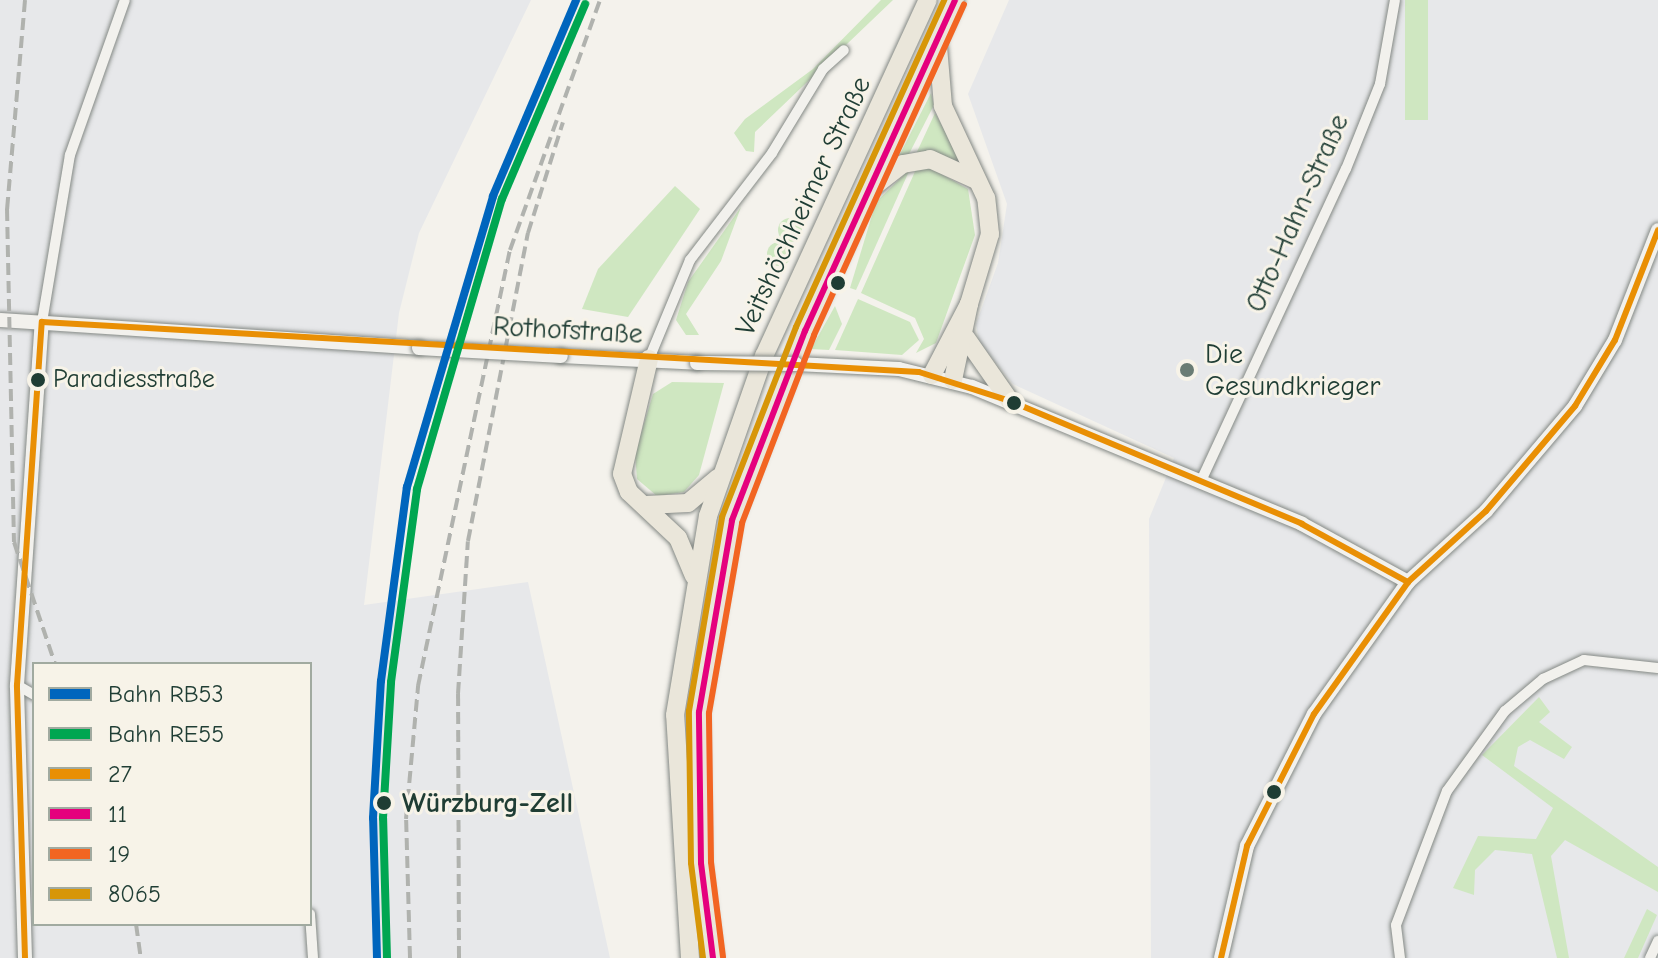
<!DOCTYPE html>
<html>
<head>
<meta charset="utf-8">
<style>
	body { margin:0 }
	#map { position:relative; width:1658px; height:958px; overflow:hidden; background:#f4f2ec; font-family:"Comic Neue",sans-serif }
	div>[style] { position:absolute }
	[style*='--x'] { left:calc(var(--x)*1px); top:calc(var(--y)*1px); width:calc(var(--w)*1px); rotate:calc(var(--a)*1deg) }
	.built>* { inset:0; background:#e7e8ea }
	.green>* { inset:0; background:#cfe7c1; transform-origin:0 0 }
	.round { border-radius:50% }
	.roads { filter:drop-shadow(0 0 2px #848985) drop-shadow(0 0 2px #848985) }
	.street>* { height:10px; margin:-5px; padding:0 5px; transform-origin:5px; border-radius:5px; background:#f2f1ed }
	.secondary>* { height:14px; margin:-7px; padding:0 7px; transform-origin:7px; border-radius:7px; background:#f2f1ed }
	.highway>* { height:18px; margin:-9px; padding:0 9px; transform-origin:9px; border-radius:9px; background:#eae6da }
	.rail>* { height:4px; margin-top:-2px; transform-origin:0; background:repeating-linear-gradient(90deg,#b0b2ae 0 12px,transparent 0 18px) }
	.bridges { filter:drop-shadow(0 0 2px #848985) drop-shadow(0 0 2px #848985) }
	.secondary-bridge>* { height:14px; margin:-7px; padding:0 7px; transform-origin:7px; border-radius:7px; background:#f2f1ed }
	.bus-1>* { height:6px; margin:-3px; padding:0 3px; transform-origin:3px; border-radius:3px; background:#e98f04 }
	.bus-2>* { height:6px; margin:-3px; padding:0 3px; transform-origin:3px; border-radius:3px; background:#e5007d }
	.bus-3>* { height:6px; margin:-3px; padding:0 3px; transform-origin:3px; border-radius:3px; background:#f26522 }
	.bus-4>* { height:6px; margin:-3px; padding:0 3px; transform-origin:3px; border-radius:3px; background:#d79608 }
	.rail-1>* { height:8px; margin:-4px; padding:0 4px; transform-origin:4px; border-radius:4px; background:#0065bd }
	.rail-2>* { height:8px; margin:-4px; padding:0 4px; transform-origin:4px; border-radius:4px; background:#00a651 }
	.dots>* { width:22px; height:22px; translate:-50% -50%; box-sizing:border-box; border:4px solid #f7f3e8; border-radius:50% }
	span { translate:-50% -50%; white-space:nowrap; text-align:center; line-height:1.15; -webkit-text-stroke:6px #f7f3e8; paint-order:stroke }
	.bus-label { font-size:26px; color:#1f3d34 }
	.left { translate:0 -50%; text-align:left }
	.street-label { font-size:28px; color:#1f3d34 }
	.poi-label { font-size:28px; color:#1f3d34 }
	.stop-label { font-size:28px; color:#1f3d34; font-weight:700 }
	.legend { position:absolute; left:32px; top:662px; width:280px; height:264px; box-sizing:border-box; background:#f7f3e8; border:2px solid #a1aaa0; margin:0; padding:10px 14px; list-style:none; font-size:24px; color:#1f3d34 }
	.legend li { display:flex; align-items:center; gap:16px; height:40px }
	.legend b { width:40px; border:2px solid #a1aaa0 }
</style>
</head>
<body>
<div id="map">
	<div class="built">
		<div style="clip-path:polygon(evenodd,0 0,531px 0,419px 233px,399px 313px,364px 605px,528px 582px,610px 958px,0 958px,0 0,34px 664px,310px 664px,310px 924px,34px 924px,34px 664px)"></div>
		<div style="clip-path:polygon(1009px 0,1658px 0,1658px 958px,1151px 958px,1149px 519px,1174px 458px,1013px 384px,979px 342px,976px 324px,998px 263px,1007px 204px,968px 94px)"></div>
	</div>
	<div class="green">
		<div style="clip-path:polygon(881px 0,893px 0,755px 132px,754px 152px,746px 151px,734px 133px,745px 119px,813px 69px)"></div>
		<div style="left:1405px;top:0;width:23px;height:120px"></div>
		<div style="clip-path:polygon(931px 93px,934px 105px,908px 156px,899px 156px)"></div>
		<div style="clip-path:polygon(935px 113px,961px 160px,959px 162px,916px 154px)"></div>
		<div style="clip-path:polygon(927px 166px,968px 189px,975px 235px,936px 343px,916px 353px,924px 339px,915px 318px,861px 293px,917px 167px)"></div>
		<div style="clip-path:polygon(910px 169px,856px 290px,850px 288px,876px 202px)"></div>
		<div style="clip-path:polygon(675px 186px,700px 209px,628px 317px,582px 309px,598px 269px)"></div>
		<div style="clip-path:polygon(741px 207px,721px 261px,686px 314px,699px 335px,686px 335px,676px 320px,688px 282px)"></div>
		<div class="round" style="left:778px;top:218px;width:24px;height:24px"></div>
		<div class="round" style="left:767px;top:242px;width:24px;height:24px"></div>
		<div style="clip-path:polygon(858px 299px,910px 322px,919px 340px,902px 355px,835px 350px)"></div>
		<div style="clip-path:polygon(835px 306px,842px 324px,829px 350px,811px 349px)"></div>
		<div style="clip-path:polygon(672px 382px,724px 383px,699px 475px,684px 492px,657px 496px,637px 479px,635px 453px,653px 394px)"></div>
		<div style="clip-path:polygon(1539px 697px,1550px 712px,1539px 722px,1572px 747px,1564px 759px,1530px 740px,1518px 747px,1514px 766px,1658px 867px,1658px 892px,1565px 840px,1551px 856px,1569px 958px,1557px 958px,1532px 854px,1495px 850px,1475px 870px,1474px 895px,1453px 888px,1478px 836px,1536px 839px,1553px 808px,1482px 755px)"></div>
		<div style="clip-path:polygon(1647px 909px,1657px 915px,1638px 958px,1624px 958px)"></div>
	</div>
	<div class="roads">
		<div class="street">
			<div style="--x:42;--y:322;--w:169;--a:-80.5"></div>
			<div style="--x:70;--y:155;--w:164;--a:-70.5"></div>
			<div style="--x:649;--y:359;--w:107;--a:-67.5"></div>
			<div style="--x:690;--y:260;--w:135;--a:-52.5"></div>
			<div style="--x:772;--y:153;--w:98;--a:-58.7"></div>
			<div style="--x:823;--y:69;--w:28;--a:-42"></div>
			<div style="--x:1200;--y:483;--w:346;--a:-65.1"></div>
			<div style="--x:1346;--y:169;--w:92;--a:-68.2"></div>
			<div style="--x:1380;--y:84;--w:85;--a:-79.9"></div>
			<div style="--x:17;--y:685;--w:20;--a:30"></div>
			<div style="--x:310;--y:914;--w:44;--a:86.1"></div>
			<div style="--x:1400;--y:958;--w:33;--a:-97"></div>
			<div style="--x:1396;--y:925;--w:143;--a:-69.2"></div>
			<div style="--x:1447;--y:791;--w:99;--a:-54.1"></div>
			<div style="--x:1505;--y:711;--w:50;--a:-40.1"></div>
			<div style="--x:1543;--y:679;--w:45;--a:-24.9"></div>
			<div style="--x:1584;--y:660;--w:74;--a:6.2"></div>
			<div style="--x:1650;--y:958;--w:19;--a:-65"></div>
		</div>
		<div class="secondary">
			<div style="--x:0;--y:320;--w:420;--a:3.8"></div>
			<div style="--x:561;--y:356;--w:136;--a:2.9"></div>
			<div style="--x:796;--y:364;--w:103;--a:2.8"></div>
			<div style="--x:899;--y:369;--w:75;--a:13.9"></div>
			<div style="--x:972;--y:387;--w:357;--a:22.5"></div>
			<div style="--x:1302;--y:524;--w:121;--a:28.7"></div>
			<div style="--x:25;--y:958;--w:273;--a:-91.7"></div>
			<div style="--x:17;--y:685;--w:364;--a:-86.1"></div>
			<div style="--x:1221;--y:958;--w:115;--a:-76.9"></div>
			<div style="--x:1247;--y:846;--w:148;--a:-63.1"></div>
			<div style="--x:1314;--y:714;--w:162;--a:-54.5"></div>
			<div style="--x:1408;--y:582;--w:105;--a:-42.3"></div>
			<div style="--x:1486;--y:511;--w:138;--a:-49.7"></div>
			<div style="--x:1575;--y:406;--w:77;--a:-58.8"></div>
			<div style="--x:1615;--y:340;--w:118;--a:-68.6"></div>
		</div>
		<div class="highway">
			<div style="--x:872;--y:188;--w:39;--a:-38"></div>
			<div style="--x:903;--y:164;--w:27;--a:-10"></div>
			<div style="--x:930;--y:159;--w:51;--a:24.5"></div>
			<div style="--x:966;--y:338;--w:77;--a:55.1"></div>
			<div style="--x:649;--y:359;--w:118;--a:103.2"></div>
			<div style="--x:622;--y:474;--w:19;--a:69"></div>
			<div style="--x:629;--y:492;--w:67;--a:43.2"></div>
			<div style="--x:678;--y:538;--w:41;--a:67.2"></div>
			<div style="--x:932;--y:375;--w:80;--a:-62.5"></div>
			<div style="--x:969;--y:304;--w:73;--a:-73.3"></div>
			<div style="--x:990;--y:234;--w:36;--a:-96"></div>
			<div style="--x:986;--y:198;--w:102;--a:-115.1"></div>
			<div style="--x:943;--y:106;--w:59;--a:-94.8"></div>
			<div style="--x:953;--y:380;--w:78;--a:-78.1"></div>
			<div style="--x:646;--y:505;--w:42;--a:-2.7"></div>
			<div style="--x:688;--y:503;--w:39;--a:-40"></div>
			<div style="--x:690;--y:958;--w:243;--a:-93.5"></div>
			<div style="--x:675;--y:715;--w:202;--a:-80.6"></div>
			<div style="--x:708;--y:516;--w:170;--a:-70.7"></div>
			<div style="--x:764;--y:356;--w:392;--a:-65.3"></div>
			<div style="--x:713;--y:958;--w:96;--a:-97.2"></div>
			<div style="--x:701;--y:863;--w:151;--a:-90.8"></div>
			<div style="--x:699;--y:712;--w:195;--a:-80.2"></div>
			<div style="--x:732;--y:520;--w:203;--a:-68.9"></div>
			<div style="--x:805;--y:331;--w:363;--a:-65.6"></div>
		</div>
	</div>
	<div class="rail">
		<div style="--x:25;--y:0;--w:210;--a:94.9"></div>
		<div style="--x:7;--y:209;--w:333;--a:88.8"></div>
		<div style="--x:14;--y:542;--w:129;--a:71.4"></div>
		<div style="--x:136;--y:924;--w:34;--a:82"></div>
		<div style="--x:410;--y:958;--w:139;--a:-91.6"></div>
		<div style="--x:406;--y:819;--w:134;--a:-84.8"></div>
		<div style="--x:418;--y:686;--w:446;--a:-78.1"></div>
		<div style="--x:510;--y:250;--w:266;--a:-70.2"></div>
		<div style="--x:459;--y:958;--w:264;--a:-90.2"></div>
		<div style="--x:458;--y:694;--w:153;--a:-86.3"></div>
		<div style="--x:468;--y:541;--w:314;--a:-79"></div>
		<div style="--x:528;--y:233;--w:116;--a:-72.5"></div>
	</div>
	<div class="bridges">
		<div class="secondary-bridge">
			<div style="--x:419;--y:348;--w:142;--a:3.2"></div>
			<div style="--x:697;--y:363;--w:99;--a:0.6"></div>
		</div>
	</div>
	<div class="bus-1">
		<div style="--x:42;--y:322;--w:878;--a:3.26"></div>
		<div style="--x:919;--y:372;--w:96;--a:17.7"></div>
		<div style="--x:1010;--y:401;--w:317;--a:22.8"></div>
		<div style="--x:1302;--y:524;--w:121;--a:28.7"></div>
		<div style="--x:25;--y:958;--w:273;--a:-91.7"></div>
		<div style="--x:17;--y:685;--w:364;--a:-86.1"></div>
		<div style="--x:1221;--y:958;--w:115;--a:-76.9"></div>
		<div style="--x:1247;--y:846;--w:148;--a:-63.1"></div>
		<div style="--x:1314;--y:714;--w:162;--a:-54.5"></div>
		<div style="--x:1408;--y:582;--w:105;--a:-42.3"></div>
		<div style="--x:1486;--y:511;--w:138;--a:-49.7"></div>
		<div style="--x:1575;--y:406;--w:77;--a:-58.8"></div>
		<div style="--x:1615;--y:340;--w:118;--a:-68.6"></div>
	</div>
	<div class="bus-2">
		<div style="--x:713;--y:958;--w:96;--a:-97.2"></div>
		<div style="--x:701;--y:863;--w:151;--a:-90.8"></div>
		<div style="--x:699;--y:712;--w:195;--a:-80.2"></div>
		<div style="--x:732;--y:520;--w:203;--a:-68.9"></div>
		<div style="--x:805;--y:331;--w:363;--a:-65.6"></div>
	</div>
	<div class="bus-3">
		<div style="--x:723;--y:957;--w:96;--a:-97.2"></div>
		<div style="--x:711;--y:862;--w:149;--a:-90.8"></div>
		<div style="--x:709;--y:713;--w:193;--a:-80.1"></div>
		<div style="--x:742;--y:523;--w:201;--a:-69"></div>
		<div style="--x:814;--y:335;--w:363;--a:-65.6"></div>
	</div>
	<div class="bus-4">
		<div style="--x:703;--y:958;--w:96;--a:-97.2"></div>
		<div style="--x:691;--y:863;--w:152;--a:-90.8"></div>
		<div style="--x:689;--y:711;--w:197;--a:-80.3"></div>
		<div style="--x:722;--y:517;--w:204;--a:-68.7"></div>
		<div style="--x:796;--y:327;--w:359;--a:-65.6"></div>
	</div>
	<div class="rail-1">
		<div style="--x:377;--y:958;--w:140;--a:-91.6"></div>
		<div style="--x:373;--y:818;--w:137;--a:-86.7"></div>
		<div style="--x:381;--y:681;--w:196;--a:-82.4"></div>
		<div style="--x:407;--y:487;--w:303;--a:-73.5"></div>
		<div style="--x:493;--y:196;--w:213;--a:-67"></div>
	</div>
	<div class="rail-2">
		<div style="--x:387;--y:958;--w:140;--a:-91.6"></div>
		<div style="--x:383;--y:818;--w:136;--a:-86.6"></div>
		<div style="--x:391;--y:682;--w:195;--a:-82.3"></div>
		<div style="--x:417;--y:489;--w:302;--a:-73.7"></div>
		<div style="--x:502;--y:199;--w:212;--a:-66.9"></div>
	</div>
	<div class="dots">
		<div style="left:838px;top:283px;background:#1f3d34"></div>
		<div style="left:1187px;top:370px;background:#6a7c74"></div>
		<div style="left:38px;top:380px;background:#1f3d34"></div>
		<div style="left:1014px;top:403px;background:#1f3d34"></div>
		<div style="left:1274px;top:792px;background:#1f3d34"></div>
		<div style="left:384px;top:803px;background:#1f3d34"></div>
	</div>
	<div class="bus-label">
		<span class="left" style="left:53px;top:380px">Paradiesstraße</span>
	</div>
	<div class="street-label">
		<span style="left:803px;top:206px;rotate:-65deg">Veitshöchheimer Straße</span>
		<span style="left:1297px;top:213px;rotate:-66deg">Otto-Hahn-Straße</span>
		<span style="left:568px;top:330px;rotate:3deg">Rothofstraße</span>
	</div>
	<div class="poi-label">
		<span class="left" style="left:1205px;top:370px">Die<br>Gesundkrieger</span>
	</div>
	<div class="stop-label">
		<span class="left" style="left:402px;top:803px">Würzburg-Zell</span>
	</div>
	<ul class="legend">
	<li><b style="height:10px;background:#0065bd"></b>Bahn RB53</li>
	<li><b style="height:10px;background:#00a651"></b>Bahn RE55</li>
	<li><b style="height:10px;background:#e98f04"></b>27</li>
	<li><b style="height:10px;background:#e5007d"></b>11</li>
	<li><b style="height:10px;background:#f26522"></b>19</li>
	<li><b style="height:10px;background:#d79608"></b>8065</li>
	</ul>
</div>
</body>
</html>
